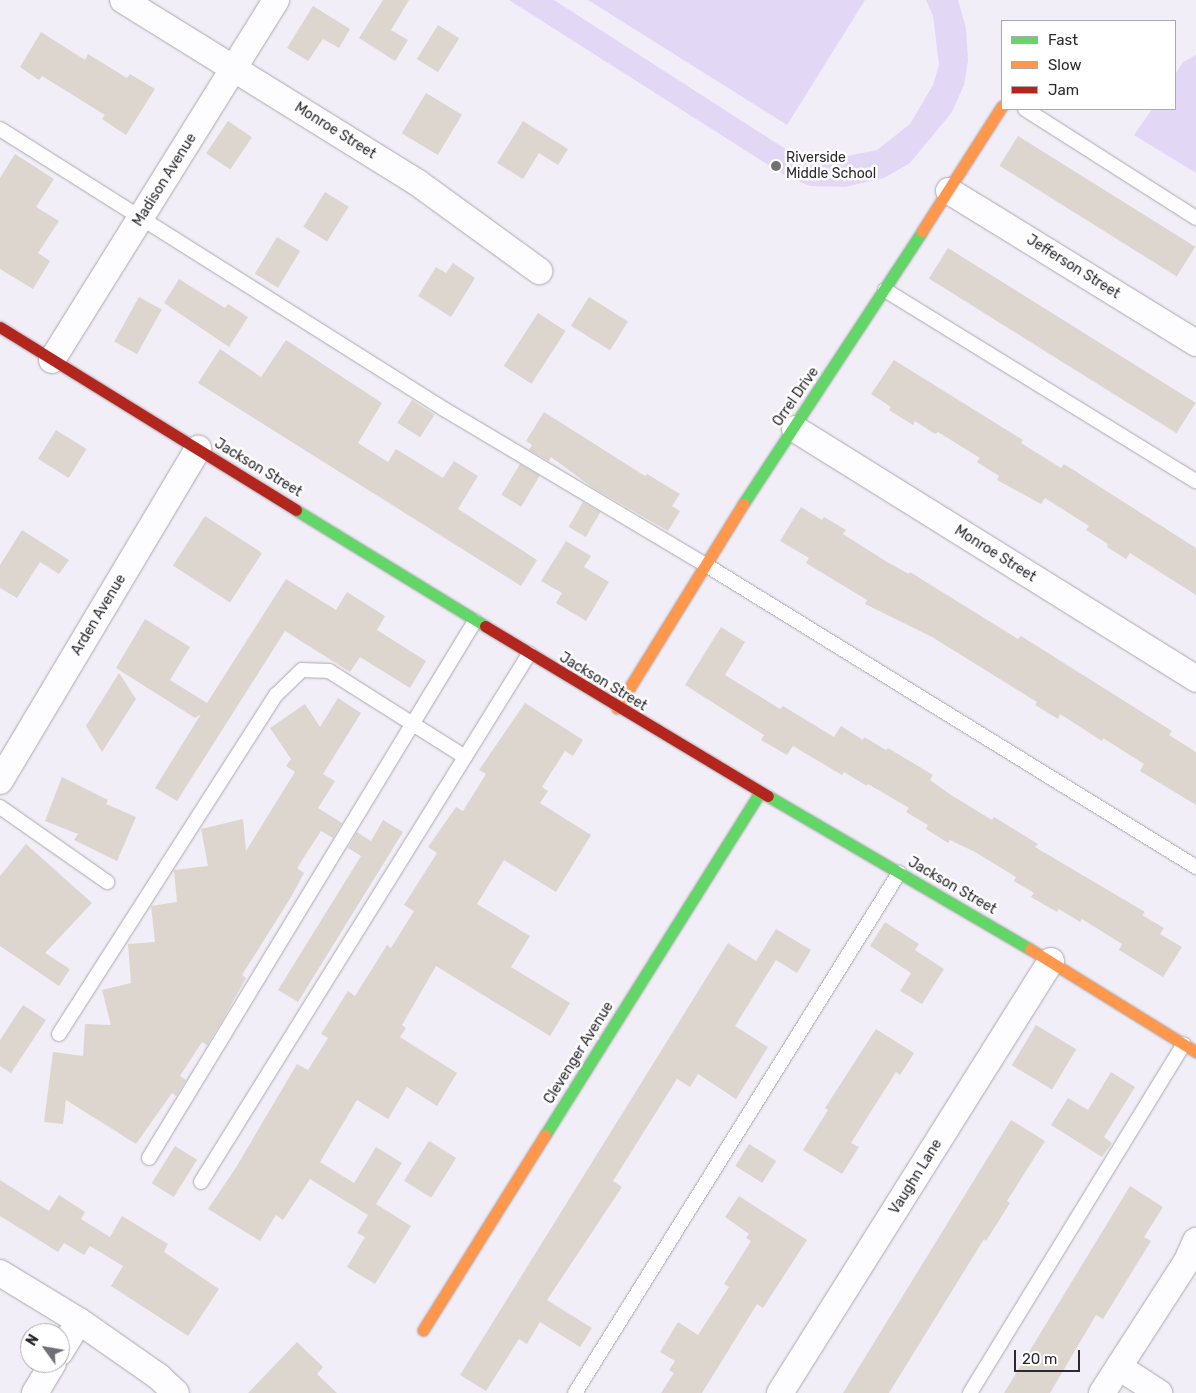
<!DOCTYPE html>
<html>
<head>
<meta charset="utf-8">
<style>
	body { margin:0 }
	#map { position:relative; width:1196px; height:1393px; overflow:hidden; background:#f1eef8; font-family:Rubik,sans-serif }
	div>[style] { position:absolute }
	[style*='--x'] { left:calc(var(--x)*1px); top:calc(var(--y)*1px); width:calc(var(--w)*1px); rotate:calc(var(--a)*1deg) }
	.green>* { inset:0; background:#e2d8f6 }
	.building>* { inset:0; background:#dcd6ce; transform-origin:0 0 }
	.roads { filter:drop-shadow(0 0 1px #aba8af) drop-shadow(0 0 1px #aba8af) }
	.lane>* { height:14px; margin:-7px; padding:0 7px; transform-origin:7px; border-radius:7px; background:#fdfcfe }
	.street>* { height:26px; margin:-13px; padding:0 13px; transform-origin:13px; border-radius:13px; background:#fdfcfe }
	.fast>* { height:11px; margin:-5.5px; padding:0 5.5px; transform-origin:5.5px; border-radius:5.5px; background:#63d668 }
	.slow>* { height:11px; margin:-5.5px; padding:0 5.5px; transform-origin:5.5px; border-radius:5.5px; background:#ff974d }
	.jam>* { height:11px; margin:-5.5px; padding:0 5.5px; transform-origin:5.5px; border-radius:5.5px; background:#b3261e }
	.dots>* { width:14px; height:14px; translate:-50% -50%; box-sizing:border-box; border:2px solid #fff; border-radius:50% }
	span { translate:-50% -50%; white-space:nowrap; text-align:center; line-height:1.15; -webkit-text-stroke:5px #fff; paint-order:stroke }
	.street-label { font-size:14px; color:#2c2a31 }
	.poi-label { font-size:14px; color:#2c2a31 }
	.left { translate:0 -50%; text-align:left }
	.legend { position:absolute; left:1001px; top:20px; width:175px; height:90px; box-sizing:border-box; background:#fff; border:1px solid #abaaad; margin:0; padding:6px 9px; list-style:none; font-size:15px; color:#2c2a31 }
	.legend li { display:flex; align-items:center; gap:10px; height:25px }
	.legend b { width:25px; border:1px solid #abaaad }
	.north { position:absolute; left:20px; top:1323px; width:50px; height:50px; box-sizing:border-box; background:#fff; border:1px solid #abaaad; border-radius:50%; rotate:302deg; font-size:14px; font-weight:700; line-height:20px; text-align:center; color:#2c2a31 }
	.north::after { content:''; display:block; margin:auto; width:18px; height:22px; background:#716f77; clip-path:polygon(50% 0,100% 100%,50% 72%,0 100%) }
	.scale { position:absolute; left:1014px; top:1350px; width:66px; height:22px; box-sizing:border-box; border:2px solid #2c2a31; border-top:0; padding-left:6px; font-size:15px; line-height:18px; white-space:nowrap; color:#2c2a31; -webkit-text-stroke:4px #fff; paint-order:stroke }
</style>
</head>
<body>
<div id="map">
	<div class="green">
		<div style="clip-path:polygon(509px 0,554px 0,784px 148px,808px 155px,832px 159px,877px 150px,910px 124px,933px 85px,939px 65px,933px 16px,926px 0,958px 0,966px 28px,968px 61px,964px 85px,952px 112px,910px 163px,884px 178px,845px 187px,810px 186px,784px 175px)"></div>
		<div style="clip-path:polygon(588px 0,865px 0,787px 125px)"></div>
		<div style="clip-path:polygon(1196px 55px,1196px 173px,1134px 135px,1152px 109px,1175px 109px,1175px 74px,1183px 62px)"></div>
	</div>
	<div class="building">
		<div style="clip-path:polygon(383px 0,409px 0,391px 30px,408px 40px,395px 61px,359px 38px)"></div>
		<div style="clip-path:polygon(313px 6px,350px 29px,339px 48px,323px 39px,308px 61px,287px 48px)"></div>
		<div style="left:438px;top:25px;width:25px;height:40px;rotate:32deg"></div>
		<div style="clip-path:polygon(41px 32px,85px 60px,88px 54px,127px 78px,130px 74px,155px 89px,126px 135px,102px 119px,105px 115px,42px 76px,39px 80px,20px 67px)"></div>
		<div style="left:426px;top:93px;width:42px;height:47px;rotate:31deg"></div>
		<div style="left:228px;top:121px;width:29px;height:39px;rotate:34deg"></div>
		<div style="clip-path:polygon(523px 121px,568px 149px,558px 165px,539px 153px,523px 179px,497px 163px)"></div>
		<div style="left:1018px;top:136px;width:209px;height:35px;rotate:32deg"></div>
		<div style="clip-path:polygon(15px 154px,54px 179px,36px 207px,59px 221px,38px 253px,50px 261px,33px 289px,0 269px,0 178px)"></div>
		<div style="left:325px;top:192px;width:28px;height:41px;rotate:32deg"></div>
		<div style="left:277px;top:237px;width:27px;height:43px;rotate:31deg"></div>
		<div style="left:948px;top:248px;width:292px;height:36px;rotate:32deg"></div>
		<div style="clip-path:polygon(453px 263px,475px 278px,451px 317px,418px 296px,436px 267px,446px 273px)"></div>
		<div style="clip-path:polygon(179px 279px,225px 308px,228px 304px,248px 317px,229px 347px,164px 303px)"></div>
		<div style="left:139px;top:297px;width:26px;height:51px;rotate:29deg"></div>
		<div style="left:589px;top:297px;width:46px;height:34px;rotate:32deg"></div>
		<div style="left:538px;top:313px;width:33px;height:63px;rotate:33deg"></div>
		<div style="clip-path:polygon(286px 340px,382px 403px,358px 443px,388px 462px,396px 449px,443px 478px,454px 461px,478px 476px,458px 509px,537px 560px,521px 586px,198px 383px,220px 349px,261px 377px)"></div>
		<div style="clip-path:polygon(894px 360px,1023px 440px,1021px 443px,1061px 468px,1064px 464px,1196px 548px,1196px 595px,1130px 553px,1126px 559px,1107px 547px,1108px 544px,1086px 530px,1089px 526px,1045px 498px,1041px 504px,997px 480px,999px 476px,977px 462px,980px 458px,938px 432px,935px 434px,915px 421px,913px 425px,889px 410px,891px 407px,871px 394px)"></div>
		<div style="left:412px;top:400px;width:27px;height:27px;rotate:33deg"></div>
		<div style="clip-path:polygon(544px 412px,645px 476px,647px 474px,680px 494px,672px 506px,680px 511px,668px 531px,592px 487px,551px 457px,549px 461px,529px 450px,532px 445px,526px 441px)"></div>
		<div style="left:56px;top:430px;width:36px;height:34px;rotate:32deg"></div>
		<div style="left:520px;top:464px;width:23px;height:36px;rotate:31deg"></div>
		<div style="left:583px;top:502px;width:20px;height:29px;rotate:30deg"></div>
		<div style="clip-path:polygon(801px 507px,822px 520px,824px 517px,846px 530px,843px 534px,887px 562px,909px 574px,910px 572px,1018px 639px,1021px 636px,1172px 731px,1169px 735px,1196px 752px,1196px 805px,1140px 771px,1144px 764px,1103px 738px,1102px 741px,1060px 714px,1058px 719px,1035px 705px,1037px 702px,932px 637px,865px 604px,867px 600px,806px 563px,809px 558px,780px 541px)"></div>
		<div style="left:205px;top:516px;width:68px;height:59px;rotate:33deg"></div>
		<div style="clip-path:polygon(22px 530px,69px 560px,59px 574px,40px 562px,17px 598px,0 588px,0 565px)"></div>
		<div style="clip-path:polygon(566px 541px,591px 556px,584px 567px,609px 582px,586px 621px,556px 603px,562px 593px,541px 581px)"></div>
		<div style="clip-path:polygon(286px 579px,336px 610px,347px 592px,385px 616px,377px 630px,426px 661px,410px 688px,360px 657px,350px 672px,285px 631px,177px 801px,155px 788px,201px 714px,195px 718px,116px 668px,145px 619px,190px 647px,170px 680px,207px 703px)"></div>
		<div style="clip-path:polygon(721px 627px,745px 642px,725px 675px,780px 709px,783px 706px,834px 737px,841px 726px,863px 740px,864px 737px,886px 750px,888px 748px,933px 775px,930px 780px,951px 795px,992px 820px,994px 817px,1038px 844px,1035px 847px,1145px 912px,1142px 915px,1164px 928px,1160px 934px,1182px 947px,1163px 977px,1119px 950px,1122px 944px,1082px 919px,1080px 922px,1059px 909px,1057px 912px,1031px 897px,1034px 893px,1014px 881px,1016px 877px,975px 852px,950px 840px,948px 843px,926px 829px,928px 825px,906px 812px,909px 808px,868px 784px,867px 786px,844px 772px,842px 775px,793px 746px,787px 755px,761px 740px,764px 735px,685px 685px)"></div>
		<div style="clip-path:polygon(119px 673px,136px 699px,102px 752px,86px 726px)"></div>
		<div style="clip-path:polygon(338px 698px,361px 713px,323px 774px,335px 781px,318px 808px,342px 823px,333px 838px,321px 831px,297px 868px,304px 873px,291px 897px,242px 975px,246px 978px,222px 1021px,207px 1045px,202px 1042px,180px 1076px,186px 1080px,176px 1096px,172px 1093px,136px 1144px,66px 1100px,63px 1124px,44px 1122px,53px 1052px,83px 1056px,85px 1024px,111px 1025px,102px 990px,131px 983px,128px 944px,155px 942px,151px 906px,177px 902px,174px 870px,208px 866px,201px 829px,243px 819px,246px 851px,295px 772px,286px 766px,291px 759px,270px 728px,305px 704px,320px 727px)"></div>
		<div style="clip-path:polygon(525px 703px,583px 740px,573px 756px,565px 751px,542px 787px,548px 791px,540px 803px,591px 835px,556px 892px,504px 860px,477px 904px,530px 936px,511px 967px,570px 1003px,550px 1036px,436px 966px,402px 1025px,406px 1028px,400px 1037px,457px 1073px,437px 1106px,407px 1087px,388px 1119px,357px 1100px,320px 1162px,354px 1183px,376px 1147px,402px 1163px,376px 1204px,411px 1226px,375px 1284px,347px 1267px,365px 1237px,357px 1233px,368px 1215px,310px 1179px,283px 1220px,276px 1215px,260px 1241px,208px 1209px,235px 1169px,297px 1064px,308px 1070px,328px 1038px,321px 1034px,348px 991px,355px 996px,387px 945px,391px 948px,414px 911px,404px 905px,437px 853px,428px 847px,456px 807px,463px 811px,486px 774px,479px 770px)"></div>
		<div style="clip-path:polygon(62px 777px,108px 800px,106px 804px,136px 817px,117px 861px,74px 840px,78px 834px,45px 821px)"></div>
		<div style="clip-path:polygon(383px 820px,403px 832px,298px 1002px,278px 990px,361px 856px,348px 848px,357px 832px,371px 841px)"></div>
		<div style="clip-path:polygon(26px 844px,92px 903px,45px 953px,70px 969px,59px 986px,0 946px,0 876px)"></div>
		<div style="clip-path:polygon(885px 922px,919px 944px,915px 950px,944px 969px,922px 1004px,900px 991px,911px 973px,870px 946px)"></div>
		<div style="clip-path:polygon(776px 929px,811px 950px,797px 973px,776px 960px,735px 1026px,768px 1047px,736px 1099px,698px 1074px,690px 1087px,677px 1079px,613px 1181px,622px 1187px,547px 1300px,592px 1328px,580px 1347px,540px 1322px,527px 1344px,519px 1339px,486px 1391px,460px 1375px,728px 943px,756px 961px)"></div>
		<div style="clip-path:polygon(23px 1005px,46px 1020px,11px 1073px,0 1066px,0 1040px)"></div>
		<div style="left:1036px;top:1025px;width:47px;height:47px;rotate:31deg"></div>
		<div style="clip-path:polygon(876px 1029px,914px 1053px,900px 1075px,896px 1072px,851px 1143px,859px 1147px,842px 1174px,803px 1150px,828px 1110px,825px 1108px)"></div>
		<div style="clip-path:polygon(1111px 1072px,1135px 1087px,1104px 1137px,1112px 1143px,1102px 1157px,1051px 1125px,1068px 1098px,1088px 1110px)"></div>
		<div style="clip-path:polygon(1011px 1120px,1045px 1141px,1007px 1201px,1010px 1203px,986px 1241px,984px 1239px,889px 1393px,843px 1393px)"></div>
		<div style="left:429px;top:1141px;width:32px;height:47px;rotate:32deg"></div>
		<div style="left:749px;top:1144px;width:32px;height:26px;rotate:32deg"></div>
		<div style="left:175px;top:1146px;width:26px;height:44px;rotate:32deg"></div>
		<div style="clip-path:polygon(0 1180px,49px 1211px,59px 1195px,85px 1212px,81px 1219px,110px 1237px,122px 1216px,168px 1244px,164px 1252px,219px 1289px,188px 1336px,111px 1286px,123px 1266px,90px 1246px,84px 1255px,64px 1243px,58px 1252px,0 1216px)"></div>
		<div style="clip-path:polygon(1130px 1186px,1163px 1207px,1144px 1237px,1151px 1241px,1103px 1319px,1096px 1315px,1050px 1393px,1004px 1393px)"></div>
		<div style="clip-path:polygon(739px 1196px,807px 1240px,763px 1308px,757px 1304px,702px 1393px,661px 1393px,674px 1373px,669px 1370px,675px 1361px,660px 1352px,678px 1322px,698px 1335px,729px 1287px,724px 1284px,751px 1241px,746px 1238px,749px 1234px,725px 1217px)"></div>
		<div style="clip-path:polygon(297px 1342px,323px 1367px,317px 1374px,337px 1393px,248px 1393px)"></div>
	</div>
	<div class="roads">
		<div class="lane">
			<div style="--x:1025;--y:109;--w:203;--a:32.5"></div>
			<div style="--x:0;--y:129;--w:525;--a:32.24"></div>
			<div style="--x:444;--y:409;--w:305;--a:30.8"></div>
			<div style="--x:706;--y:565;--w:576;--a:31.65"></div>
			<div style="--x:885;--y:290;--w:365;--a:31.6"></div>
			<div style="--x:0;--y:807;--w:131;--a:35"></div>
			<div style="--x:59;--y:1034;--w:403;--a:-57.4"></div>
			<div style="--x:276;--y:695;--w:36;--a:-44"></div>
			<div style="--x:302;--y:670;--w:27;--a:2"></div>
			<div style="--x:329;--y:671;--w:161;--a:32.3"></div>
			<div style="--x:149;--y:1158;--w:628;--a:-58.74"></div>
			<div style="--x:201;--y:1182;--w:622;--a:-58.15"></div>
			<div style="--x:575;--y:1393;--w:613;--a:-58.07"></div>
			<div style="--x:970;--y:1393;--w:409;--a:-58.5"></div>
		</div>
		<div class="street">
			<div style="--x:123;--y:0;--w:347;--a:31.8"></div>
			<div style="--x:418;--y:183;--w:150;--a:36"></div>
			<div style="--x:949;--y:191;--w:290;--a:31.6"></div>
			<div style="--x:52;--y:360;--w:424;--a:-58.1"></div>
			<div style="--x:795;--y:429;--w:473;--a:31.9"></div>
			<div style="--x:0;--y:781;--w:387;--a:-59.2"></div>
			<div style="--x:0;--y:1273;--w:92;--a:31.3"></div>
			<div style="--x:79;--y:1321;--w:98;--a:35"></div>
			<div style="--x:159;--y:1377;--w:23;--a:43"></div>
			<div style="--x:60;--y:1352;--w:36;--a:-58"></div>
			<div style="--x:1119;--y:1367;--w:48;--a:33"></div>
			<div style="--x:35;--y:1393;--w:35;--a:-59"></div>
			<div style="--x:780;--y:1393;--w:510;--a:-57.9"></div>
			<div style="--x:1102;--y:1393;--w:157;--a:-57.2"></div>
			<div style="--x:1187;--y:1261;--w:22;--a:-66"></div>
		</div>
		<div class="fast">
			<div style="--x:743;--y:504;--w:326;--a:-56.7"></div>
			<div style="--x:296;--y:510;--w:222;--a:31.5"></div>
			<div style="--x:768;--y:796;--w:303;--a:30.3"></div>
			<div style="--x:545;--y:1135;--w:405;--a:-57.9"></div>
		</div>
		<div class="slow">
			<div style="--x:922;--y:231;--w:148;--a:-57.4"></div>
			<div style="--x:617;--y:708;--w:240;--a:-58.3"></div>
			<div style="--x:1030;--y:949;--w:195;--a:31.8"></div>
			<div style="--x:423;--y:1330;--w:230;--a:-58"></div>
		</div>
		<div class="jam">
			<div style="--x:0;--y:327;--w:348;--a:31.7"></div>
			<div style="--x:485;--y:626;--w:330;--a:31"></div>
		</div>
	</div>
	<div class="dots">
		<div style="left:776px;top:166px;background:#716f77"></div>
	</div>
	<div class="street-label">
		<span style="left:335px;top:131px;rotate:32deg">Monroe Street</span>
		<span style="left:165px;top:180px;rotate:-58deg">Madison Avenue</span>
		<span style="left:1073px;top:267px;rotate:32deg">Jefferson Street</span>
		<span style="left:796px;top:397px;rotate:-55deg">Orrel Drive</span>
		<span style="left:258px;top:468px;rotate:31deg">Jackson Street</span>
		<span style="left:995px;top:554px;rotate:32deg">Monroe Street</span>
		<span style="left:99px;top:615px;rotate:-59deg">Arden Avenue</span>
		<span style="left:603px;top:682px;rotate:31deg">Jackson Street</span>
		<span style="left:952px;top:886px;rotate:30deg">Jackson Street</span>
		<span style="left:579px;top:1053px;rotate:-58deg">Clevenger Avenue</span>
		<span style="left:916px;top:1177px;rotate:-58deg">Vaughn Lane</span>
	</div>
	<div class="poi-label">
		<span class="left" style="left:786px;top:166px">Riverside<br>Middle School</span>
	</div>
	<ul class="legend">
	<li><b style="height:6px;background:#63d668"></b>Fast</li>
	<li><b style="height:6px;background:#ff974d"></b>Slow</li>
	<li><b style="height:6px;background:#b3261e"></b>Jam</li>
	</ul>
	<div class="north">N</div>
	<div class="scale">20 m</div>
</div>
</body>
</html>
